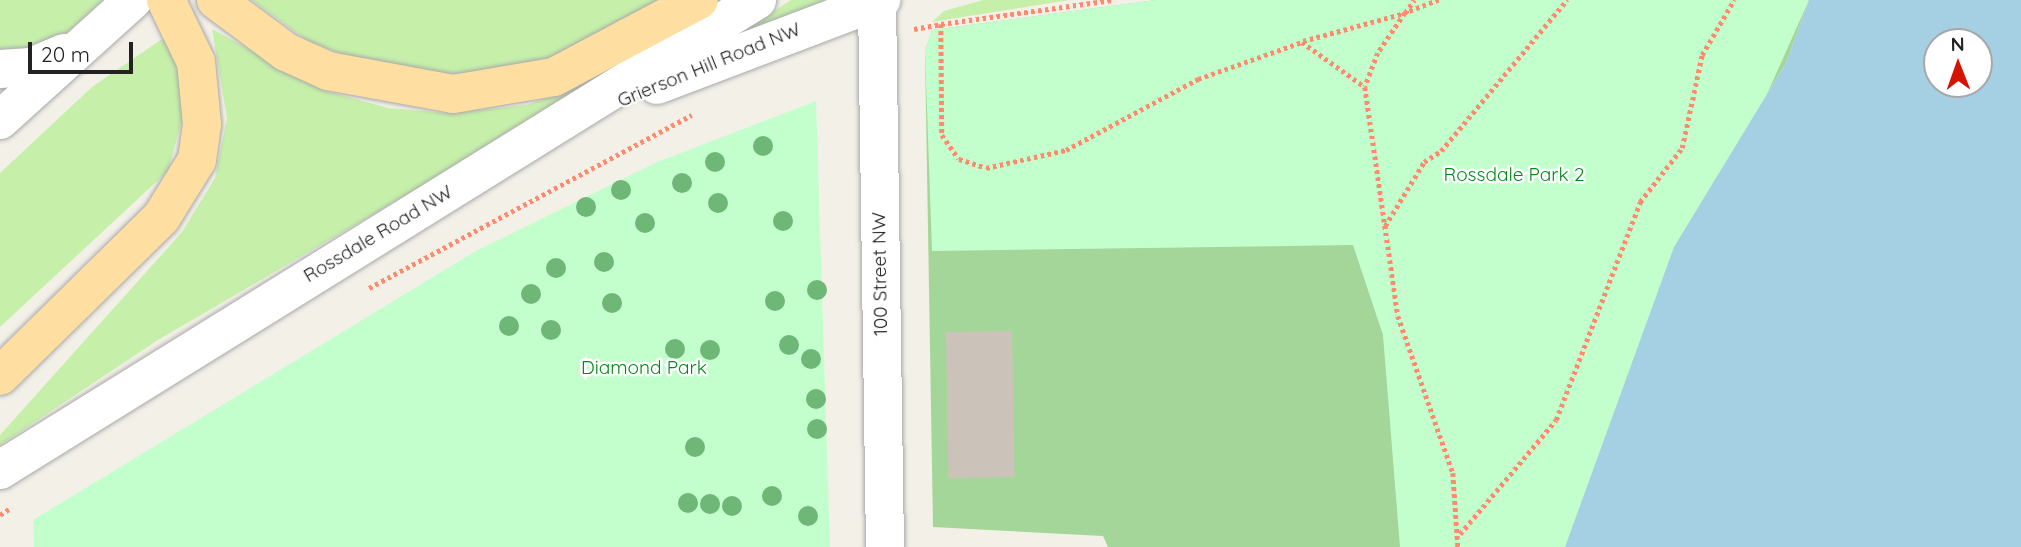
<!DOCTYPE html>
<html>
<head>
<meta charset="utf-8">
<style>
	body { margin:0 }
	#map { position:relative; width:2021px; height:547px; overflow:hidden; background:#f3f0e8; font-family:Quicksand,sans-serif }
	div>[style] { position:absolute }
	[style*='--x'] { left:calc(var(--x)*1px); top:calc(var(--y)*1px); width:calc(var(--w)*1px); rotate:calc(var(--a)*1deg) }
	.grass>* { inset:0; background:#c6f0aa }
	.forest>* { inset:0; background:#a5d699 }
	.park>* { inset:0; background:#c3ffcd }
	.water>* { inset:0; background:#a5d0e4 }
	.building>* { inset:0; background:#cbc3ba; transform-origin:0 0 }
	.path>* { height:4.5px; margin-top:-2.25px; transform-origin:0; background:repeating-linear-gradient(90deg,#ff8a6d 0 3.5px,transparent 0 7px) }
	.roads { filter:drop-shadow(0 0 2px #a9a9a9) drop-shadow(0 0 2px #a9a9a9) }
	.minor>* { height:38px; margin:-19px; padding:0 19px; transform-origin:19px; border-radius:19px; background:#fff }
	.major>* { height:38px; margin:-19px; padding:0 19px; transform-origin:19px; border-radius:19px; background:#ffdfa1 }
	.trees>* { width:20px; height:20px; margin:-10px; border-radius:50%; background:#6eb777 }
	span { translate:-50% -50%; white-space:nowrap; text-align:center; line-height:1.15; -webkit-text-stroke:5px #fff; paint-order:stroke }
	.street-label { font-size:19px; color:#222 }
	.park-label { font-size:19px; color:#02891a }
	.north { position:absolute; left:1923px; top:28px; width:70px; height:70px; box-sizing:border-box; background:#fff; border:2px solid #a7a7a7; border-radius:50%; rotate:359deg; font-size:19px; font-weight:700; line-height:28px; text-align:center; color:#222 }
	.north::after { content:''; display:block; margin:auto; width:24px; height:32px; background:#d41400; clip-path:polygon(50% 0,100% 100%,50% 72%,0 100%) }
	.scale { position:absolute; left:28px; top:42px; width:105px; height:32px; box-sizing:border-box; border:4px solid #222; border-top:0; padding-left:9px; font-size:21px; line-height:24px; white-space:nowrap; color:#222; -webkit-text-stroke:5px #fff; paint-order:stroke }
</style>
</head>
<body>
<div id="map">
	<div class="grass">
		<div style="clip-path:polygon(0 0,103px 0,47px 51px,0 52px)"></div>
		<div style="clip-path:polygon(252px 0,662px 0,581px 47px,520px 68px,465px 74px,415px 72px,355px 59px,308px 41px)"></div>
		<div style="clip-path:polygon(791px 0,838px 0,742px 37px,740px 33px)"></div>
		<div style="clip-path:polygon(983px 0,1070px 0,932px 22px,944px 11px)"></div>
		<div style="clip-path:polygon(212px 29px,326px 91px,388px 108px,446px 113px,527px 105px,613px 74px,158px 340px,0 445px,0 435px,182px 232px,215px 178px,227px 118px)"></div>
		<div style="clip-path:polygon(162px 39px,174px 51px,186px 105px,168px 171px,0 327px,0 173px,92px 87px)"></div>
	</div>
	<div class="forest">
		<div style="clip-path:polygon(1156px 0,1809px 0,1786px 63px,1674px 247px,1565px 547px,1108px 547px,1103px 536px,933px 527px,925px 51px,932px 30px)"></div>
	</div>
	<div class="park">
		<div style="clip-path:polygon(1156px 0,1809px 0,1565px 547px,1400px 547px,1383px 335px,1353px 245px,932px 251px,925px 51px,932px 30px)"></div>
		<div style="clip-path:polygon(816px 101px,830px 547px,34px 547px,33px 520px,474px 252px,657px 162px)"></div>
	</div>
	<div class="water">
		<div style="clip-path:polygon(evenodd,1809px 0,2021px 0,2021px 547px,1565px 547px,1674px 247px,1786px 63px,1809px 0,1937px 42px,1979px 42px,1979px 84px,1937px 84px,1937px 42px)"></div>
	</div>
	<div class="building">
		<div style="left:1012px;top:331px;width:146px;height:66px;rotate:89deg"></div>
	</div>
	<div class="path">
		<div style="--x:1439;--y:0;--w:36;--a:159"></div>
		<div style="--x:1405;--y:13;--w:48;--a:124"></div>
		<div style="--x:1378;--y:53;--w:36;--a:111"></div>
		<div style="--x:1365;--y:87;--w:231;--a:81.8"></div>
		<div style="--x:1398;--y:316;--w:166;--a:70.7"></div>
		<div style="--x:1453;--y:473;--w:74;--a:86.1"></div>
		<div style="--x:941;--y:24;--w:173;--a:-8"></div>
		<div style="--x:914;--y:29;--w:27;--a:-10"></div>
		<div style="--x:941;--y:24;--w:111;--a:89.5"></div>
		<div style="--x:942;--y:135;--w:29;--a:55"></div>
		<div style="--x:959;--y:159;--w:28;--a:18"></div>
		<div style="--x:986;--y:168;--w:82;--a:-12.7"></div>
		<div style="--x:1066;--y:150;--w:150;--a:-28.3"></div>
		<div style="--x:1198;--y:79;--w:110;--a:-19.6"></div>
		<div style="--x:1302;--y:42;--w:77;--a:35.5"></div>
		<div style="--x:1303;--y:41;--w:106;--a:-15.4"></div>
		<div style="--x:1405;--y:13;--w:16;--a:-55"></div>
		<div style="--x:1385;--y:226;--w:75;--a:-58.6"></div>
		<div style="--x:1424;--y:162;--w:20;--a:-33"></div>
		<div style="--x:1441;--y:151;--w:197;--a:-50.2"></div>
		<div style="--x:369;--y:288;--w:366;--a:-28.2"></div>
		<div style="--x:0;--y:515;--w:14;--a:-34"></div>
		<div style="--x:1460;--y:534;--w:149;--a:-49.9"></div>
		<div style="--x:1556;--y:420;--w:234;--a:-68.9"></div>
		<div style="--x:1640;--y:202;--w:68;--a:-52.1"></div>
		<div style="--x:1682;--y:148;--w:95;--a:-77.9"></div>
		<div style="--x:1702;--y:55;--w:64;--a:-59.8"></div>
	</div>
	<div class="roads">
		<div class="minor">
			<div style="--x:877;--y:1;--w:546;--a:89.16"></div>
			<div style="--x:0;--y:69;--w:31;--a:-4"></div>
			<div style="--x:31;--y:67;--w:36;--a:-23"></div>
			<div style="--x:657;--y:85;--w:240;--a:-20.8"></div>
			<div style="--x:0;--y:120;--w:179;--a:-42.1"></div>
			<div style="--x:0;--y:470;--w:891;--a:-31.83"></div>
		</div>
		<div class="major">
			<div style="--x:216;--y:0;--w:87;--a:36.6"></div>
			<div style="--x:286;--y:52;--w:46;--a:24.3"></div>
			<div style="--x:328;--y:71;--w:127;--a:10.4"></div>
			<div style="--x:453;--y:94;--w:102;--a:-9.6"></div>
			<div style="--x:554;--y:77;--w:164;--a:-28"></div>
			<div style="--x:0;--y:376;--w:226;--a:-44.5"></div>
			<div style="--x:161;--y:218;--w:68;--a:-58.2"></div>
			<div style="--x:197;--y:160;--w:36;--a:-82"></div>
			<div style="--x:202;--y:124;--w:62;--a:-95.5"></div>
			<div style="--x:196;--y:62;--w:69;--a:-115.8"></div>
		</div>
	</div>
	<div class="trees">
		<div style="left:763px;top:146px"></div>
		<div style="left:715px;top:162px"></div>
		<div style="left:682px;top:183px"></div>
		<div style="left:621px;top:190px"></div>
		<div style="left:718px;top:203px"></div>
		<div style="left:586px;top:207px"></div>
		<div style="left:783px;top:221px"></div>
		<div style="left:645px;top:223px"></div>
		<div style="left:604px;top:262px"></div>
		<div style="left:556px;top:268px"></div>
		<div style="left:817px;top:290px"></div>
		<div style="left:531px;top:294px"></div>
		<div style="left:775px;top:301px"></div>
		<div style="left:612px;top:303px"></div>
		<div style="left:509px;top:326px"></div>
		<div style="left:551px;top:330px"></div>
		<div style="left:789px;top:345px"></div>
		<div style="left:675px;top:349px"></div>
		<div style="left:710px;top:350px"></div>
		<div style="left:811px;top:359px"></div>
		<div style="left:816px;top:399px"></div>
		<div style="left:817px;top:429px"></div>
		<div style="left:695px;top:447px"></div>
		<div style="left:772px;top:496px"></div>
		<div style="left:688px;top:503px"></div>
		<div style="left:710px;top:504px"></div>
		<div style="left:732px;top:506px"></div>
		<div style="left:808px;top:516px"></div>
	</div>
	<div class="street-label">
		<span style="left:709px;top:65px;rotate:-22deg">Grierson Hill Road NW</span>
		<span style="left:378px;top:234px;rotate:-31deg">Rossdale Road NW</span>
		<span style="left:880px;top:274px;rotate:-91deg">100 Street NW</span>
	</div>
	<div class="park-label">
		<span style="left:1514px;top:175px">Rossdale Park 2</span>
		<span style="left:644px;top:368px">Diamond Park</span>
	</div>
	<div class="north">N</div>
	<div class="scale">20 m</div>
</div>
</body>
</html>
